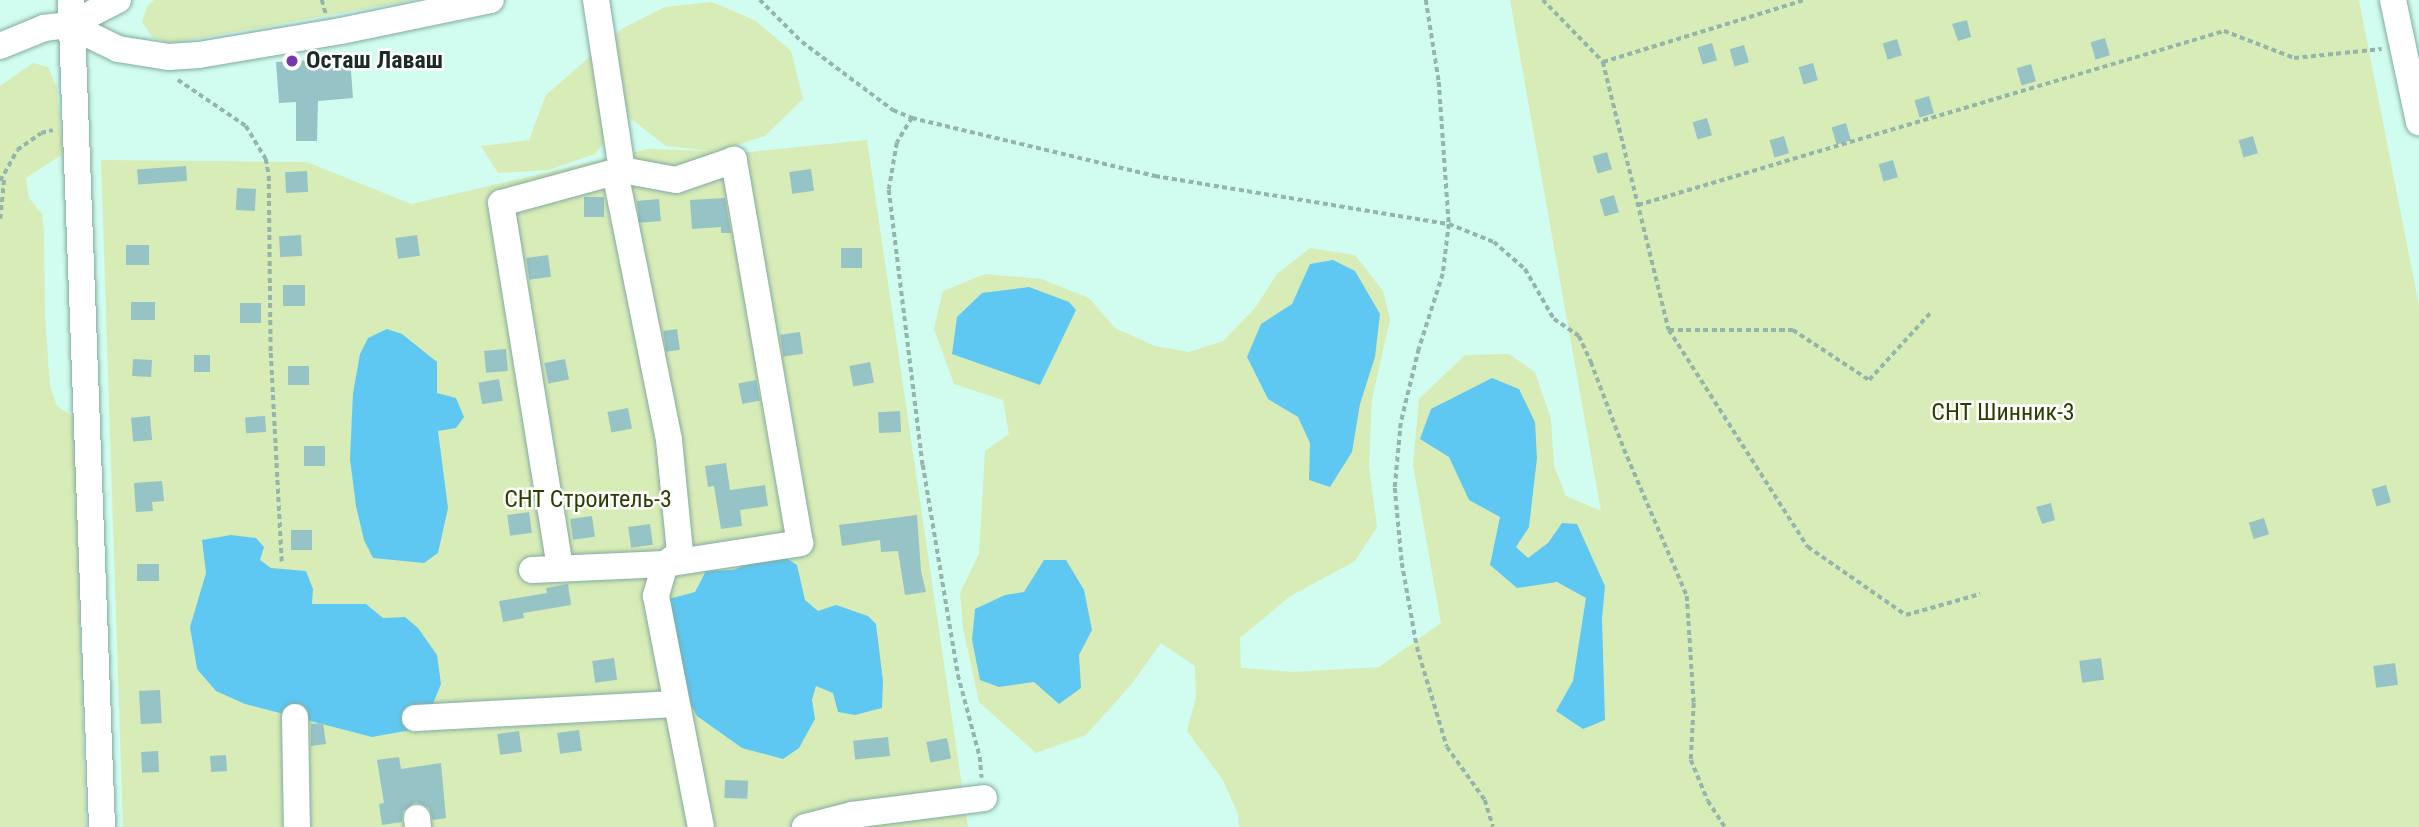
<!DOCTYPE html>
<html>
<head>
<meta charset="utf-8">
<style>
	body { margin:0 }
	#map { position:relative; width:2419px; height:827px; overflow:hidden; background:#d1fcf0; font-family:"Roboto Condensed",sans-serif }
	div>[style] { position:absolute }
	[style*='--x'] { left:calc(var(--x)*1px); top:calc(var(--y)*1px); width:calc(var(--w)*1px); rotate:calc(var(--a)*1deg) }
	.green>* { inset:0; background:#d8ecb7 }
	.water>* { inset:0; background:#5ec8f3 }
	.building>* { inset:0; background:#96c3c6; transform-origin:0 0 }
	.path>* { height:3.5px; margin-top:-1.75px; transform-origin:0; background:repeating-linear-gradient(90deg,#93b5ab 0 5px,transparent 0 8.5px) }
	.roads { filter:drop-shadow(0 0 2px #83aba0) drop-shadow(0 0 2px #83aba0) }
	.minor>* { height:26px; margin:-13px; padding:0 13px; transform-origin:13px; border-radius:13px; background:#fff }
	.dots>* { width:19px; height:19px; translate:-50% -50%; box-sizing:border-box; border:4px solid #fefefe; border-radius:50% }
	span { translate:-50% -50%; white-space:nowrap; text-align:center; line-height:1.15; -webkit-text-stroke:5px #fefefe; paint-order:stroke }
	.poi-label { font-size:24px; color:#1b2c27; font-weight:700 }
	.left { translate:0 -50%; text-align:left }
	.park-label { font-size:24px; color:#2d3e00 }
</style>
</head>
<body>
<div id="map">
	<div class="green">
		<div style="clip-path:polygon(154px 0,414px 0,172px 43px,153px 38px,142px 22px,147px 7px)"></div>
		<div style="clip-path:polygon(1510px 0,2359px 0,2419px 306px,2419px 827px,1239px 827px,1238px 814px,1223px 780px,1187px 731px,1196px 697px,1195px 666px,1161px 643px,1130px 686px,1086px 735px,1036px 753px,979px 702px,963px 628px,960px 593px,979px 554px,985px 451px,1009px 434px,1003px 400px,954px 384px,934px 329px,943px 291px,985px 274px,1041px 279px,1089px 298px,1115px 328px,1155px 346px,1189px 352px,1223px 341px,1255px 308px,1277px 274px,1310px 248px,1355px 255px,1383px 291px,1390px 320px,1372px 399px,1369px 466px,1377px 527px,1355px 561px,1289px 597px,1240px 638px,1241px 668px,1294px 672px,1379px 667px,1441px 623px,1413px 465px,1419px 399px,1465px 355px,1509px 354px,1535px 372px,1551px 419px,1554px 466px,1566px 496px,1601px 511px)"></div>
		<div style="clip-path:polygon(712px 2px,756px 21px,791px 51px,803px 99px,765px 136px,719px 151px,750px 152px,867px 140px,968px 827px,123px 827px,101px 160px,307px 162px,411px 204px,649px 149px,713px 151px,666px 146px,626px 115px,595px 154px,548px 170px,498px 173px,481px 146px,529px 140px,546px 95px,623px 28px,665px 7px)"></div>
		<div style="clip-path:polygon(33px 63px,48px 67px,57px 88px,63px 154px,26px 178px,29px 198px,42px 214px,44px 232px,45px 316px,50px 386px,57px 406px,74px 417px,86px 827px,0 827px,0 86px)"></div>
	</div>
	<div class="water">
		<div style="clip-path:polygon(1333px 260px,1355px 271px,1380px 314px,1375px 357px,1360px 404px,1352px 452px,1330px 487px,1309px 480px,1310px 443px,1298px 417px,1268px 399px,1247px 357px,1261px 324px,1292px 304px,1310px 264px)"></div>
		<div style="clip-path:polygon(1029px 287px,1069px 302px,1076px 310px,1040px 385px,952px 354px,957px 317px,982px 293px)"></div>
		<div style="clip-path:polygon(387px 329px,402px 334px,437px 362px,437px 393px,456px 398px,464px 417px,456px 428px,438px 431px,448px 508px,438px 553px,424px 563px,373px 558px,364px 540px,356px 506px,350px 459px,353px 393px,360px 354px,368px 338px)"></div>
		<div style="clip-path:polygon(1492px 378px,1519px 389px,1535px 422px,1537px 458px,1529px 527px,1516px 547px,1528px 558px,1548px 543px,1562px 523px,1577px 524px,1605px 586px,1602px 619px,1605px 720px,1583px 729px,1556px 711px,1573px 681px,1586px 598px,1557px 582px,1517px 588px,1490px 565px,1500px 517px,1469px 500px,1449px 457px,1420px 439px,1431px 409px)"></div>
		<div style="clip-path:polygon(231px 535px,256px 538px,264px 547px,260px 560px,271px 568px,306px 571px,313px 589px,312px 604px,366px 604px,383px 618px,405px 617px,418px 628px,437px 655px,441px 684px,432px 706px,411px 730px,372px 737px,245px 704px,216px 691px,197px 669px,190px 627px,206px 573px,202px 540px)"></div>
		<div style="clip-path:polygon(778px 553px,797px 565px,805px 600px,818px 611px,836px 605px,868px 616px,876px 624px,883px 681px,882px 708px,855px 715px,838px 712px,833px 693px,816px 686px,812px 700px,815px 719px,799px 748px,783px 759px,742px 748px,697px 716px,681px 687px,665px 600px,695px 592px,706px 571px,733px 570px)"></div>
		<div style="clip-path:polygon(1044px 560px,1066px 560px,1084px 590px,1092px 630px,1079px 655px,1081px 688px,1059px 704px,1034px 682px,999px 687px,980px 680px,972px 640px,975px 609px,1005px 595px,1024px 592px)"></div>
	</div>
	<div class="building">
		<div style="clip-path:polygon(1967px 20px,1971px 37px,1958px 41px,1952px 24px)"></div>
		<div style="left:2105px;top:38px;width:18px;height:15px;rotate:74deg"></div>
		<div style="left:1897px;top:39px;width:17px;height:15px;rotate:73deg"></div>
		<div style="left:1712px;top:43px;width:18px;height:15px;rotate:74deg"></div>
		<div style="left:1744px;top:45px;width:18px;height:15px;rotate:74deg"></div>
		<div style="clip-path:polygon(350px 58px,353px 98px,318px 101px,317px 141px,296px 141px,296px 102px,279px 103px,276px 62px)"></div>
		<div style="left:1813px;top:63px;width:18px;height:15px;rotate:74deg"></div>
		<div style="left:2031px;top:64px;width:18px;height:15px;rotate:74deg"></div>
		<div style="left:1929px;top:96px;width:18px;height:15px;rotate:74deg"></div>
		<div style="left:1707px;top:118px;width:18px;height:15px;rotate:74deg"></div>
		<div style="left:1846px;top:123px;width:18px;height:15px;rotate:74deg"></div>
		<div style="left:1784px;top:136px;width:18px;height:15px;rotate:74deg"></div>
		<div style="left:2253px;top:136px;width:18px;height:15px;rotate:74deg"></div>
		<div style="left:1607px;top:152px;width:18px;height:15px;rotate:74deg"></div>
		<div style="left:1893px;top:160px;width:18px;height:15px;rotate:74deg"></div>
		<div style="left:186px;top:166px;width:15px;height:49px;rotate:86deg"></div>
		<div style="left:811px;top:169px;width:22px;height:22px;rotate:82deg"></div>
		<div style="left:307px;top:171px;width:21px;height:22px;rotate:87deg"></div>
		<div style="left:237px;top:188px;width:19px;height:22px;rotate:3deg"></div>
		<div style="left:1614px;top:195px;width:18px;height:15px;rotate:74deg"></div>
		<div style="left:584px;top:197px;width:20px;height:20px"></div>
		<div style="clip-path:polygon(725px 198px,731px 233px,721px 233px,721px 227px,692px 229px,690px 200px)"></div>
		<div style="left:659px;top:199px;width:22px;height:22px;rotate:85deg"></div>
		<div style="left:301px;top:235px;width:21px;height:22px;rotate:87deg"></div>
		<div style="left:417px;top:235px;width:21px;height:22px;rotate:82deg"></div>
		<div style="left:126px;top:245px;width:23px;height:20px"></div>
		<div style="left:841px;top:248px;width:21px;height:20px"></div>
		<div style="left:548px;top:255px;width:22px;height:22px;rotate:82deg"></div>
		<div style="left:283px;top:285px;width:22px;height:21px"></div>
		<div style="left:131px;top:302px;width:24px;height:18px"></div>
		<div style="left:240px;top:303px;width:21px;height:20px"></div>
		<div style="left:677px;top:329px;width:21px;height:14px;rotate:82deg"></div>
		<div style="left:800px;top:332px;width:22px;height:20px;rotate:82deg"></div>
		<div style="left:506px;top:349px;width:22px;height:22px;rotate:85deg"></div>
		<div style="left:194px;top:355px;width:16px;height:17px"></div>
		<div style="left:133px;top:359px;width:19px;height:17px;rotate:3deg"></div>
		<div style="left:565px;top:359px;width:21px;height:21px;rotate:79deg"></div>
		<div style="left:870px;top:362px;width:21px;height:21px;rotate:79deg"></div>
		<div style="left:288px;top:366px;width:21px;height:19px"></div>
		<div style="left:499px;top:379px;width:22px;height:21px;rotate:80deg"></div>
		<div style="left:756px;top:380px;width:21px;height:18px;rotate:79deg"></div>
		<div style="left:628px;top:408px;width:21px;height:21px;rotate:79deg"></div>
		<div style="left:900px;top:411px;width:21px;height:22px;rotate:87deg"></div>
		<div style="left:150px;top:416px;width:24px;height:19px;rotate:85deg"></div>
		<div style="left:265px;top:416px;width:16px;height:20px;rotate:86deg"></div>
		<div style="left:304px;top:446px;width:21px;height:20px"></div>
		<div style="clip-path:polygon(726px 463px,730px 490px,765px 485px,768px 506px,740px 510px,742px 526px,721px 529px,714px 486px,708px 487px,705px 466px)"></div>
		<div style="clip-path:polygon(162px 481px,164px 501px,152px 502px,153px 511px,136px 512px,134px 483px)"></div>
		<div style="left:2386px;top:485px;width:18px;height:15px;rotate:74deg"></div>
		<div style="clip-path:polygon(2051px 503px,2055px 520px,2042px 524px,2036px 507px)"></div>
		<div style="left:529px;top:512px;width:21px;height:22px;rotate:82deg"></div>
		<div style="clip-path:polygon(917px 515px,921px 571px,926px 592px,905px 595px,898px 551px,881px 552px,880px 540px,842px 546px,839px 525px)"></div>
		<div style="left:592px;top:516px;width:21px;height:22px;rotate:82deg"></div>
		<div style="left:2264px;top:518px;width:17px;height:16px;rotate:73deg"></div>
		<div style="left:650px;top:524px;width:21px;height:22px;rotate:82deg"></div>
		<div style="left:291px;top:530px;width:21px;height:20px"></div>
		<div style="left:137px;top:564px;width:22px;height:17px"></div>
		<div style="clip-path:polygon(568px 584px,571px 605px,523px 613px,524px 618px,503px 622px,499px 601px,547px 593px,546px 588px)"></div>
		<div style="left:614px;top:658px;width:22px;height:22px;rotate:82deg"></div>
		<div style="left:2101px;top:658px;width:22px;height:22px;rotate:82deg"></div>
		<div style="left:2395px;top:663px;width:22px;height:22px;rotate:82deg"></div>
		<div style="left:160px;top:690px;width:33px;height:21px;rotate:87deg"></div>
		<div style="clip-path:polygon(323px 723px,326px 744px,311px 746px,311px 724px)"></div>
		<div style="left:579px;top:730px;width:21px;height:22px;rotate:82deg"></div>
		<div style="left:519px;top:731px;width:21px;height:22px;rotate:82deg"></div>
		<div style="left:888px;top:737px;width:19px;height:35px;rotate:84deg"></div>
		<div style="left:947px;top:738px;width:21px;height:21px;rotate:79deg"></div>
		<div style="left:158px;top:751px;width:21px;height:17px;rotate:87deg"></div>
		<div style="left:226px;top:755px;width:16px;height:16px;rotate:86deg"></div>
		<div style="clip-path:polygon(399px 757px,401px 769px,441px 763px,446px 818px,433px 820px,429px 808px,416px 802px,403px 811px,402px 822px,382px 825px,379px 804px,384px 803px,377px 760px)"></div>
		<div style="left:725px;top:780px;width:23px;height:18px;rotate:2deg"></div>
	</div>
	<div class="path">
		<div style="--x:322;--y:0;--w:15;--a:74"></div>
		<div style="--x:760;--y:0;--w:59;--a:45"></div>
		<div style="--x:802;--y:42;--w:114;--a:36.8"></div>
		<div style="--x:893;--y:110;--w:21;--a:23"></div>
		<div style="--x:912;--y:118;--w:29;--a:121"></div>
		<div style="--x:897;--y:143;--w:48;--a:99.7"></div>
		<div style="--x:889;--y:190;--w:277;--a:83"></div>
		<div style="--x:923;--y:465;--w:213;--a:80.5"></div>
		<div style="--x:958;--y:675;--w:85;--a:75"></div>
		<div style="--x:980;--y:757;--w:21;--a:85"></div>
		<div style="--x:1426;--y:0;--w:83;--a:81"></div>
		<div style="--x:1439;--y:82;--w:142;--a:86"></div>
		<div style="--x:1449;--y:224;--w:48;--a:21.8"></div>
		<div style="--x:1494;--y:242;--w:41;--a:41.1"></div>
		<div style="--x:1525;--y:269;--w:58;--a:59.9"></div>
		<div style="--x:1554;--y:319;--w:30;--a:34"></div>
		<div style="--x:1579;--y:336;--w:29;--a:65"></div>
		<div style="--x:1591;--y:362;--w:93;--a:69.2"></div>
		<div style="--x:1624;--y:449;--w:160;--a:66.8"></div>
		<div style="--x:1687;--y:596;--w:107;--a:86.3"></div>
		<div style="--x:1694;--y:703;--w:57;--a:93"></div>
		<div style="--x:1691;--y:760;--w:44;--a:67.5"></div>
		<div style="--x:1708;--y:801;--w:31;--a:57"></div>
		<div style="--x:1543;--y:0;--w:86;--a:45.9"></div>
		<div style="--x:1603;--y:62;--w:276;--a:76.2"></div>
		<div style="--x:1669;--y:330;--w:124;--a:0"></div>
		<div style="--x:1793;--y:330;--w:91;--a:33.3"></div>
		<div style="--x:1869;--y:380;--w:92;--a:-47.6"></div>
		<div style="--x:1603;--y:62;--w:211;--a:-17.1"></div>
		<div style="--x:178;--y:80;--w:82;--a:34.1"></div>
		<div style="--x:246;--y:126;--w:39;--a:59"></div>
		<div style="--x:266;--y:159;--w:17;--a:80"></div>
		<div style="--x:269;--y:176;--w:177;--a:89.4"></div>
		<div style="--x:271;--y:353;--w:211;--a:87"></div>
		<div style="--x:912;--y:118;--w:250;--a:13.4"></div>
		<div style="--x:1155;--y:176;--w:298;--a:9.3"></div>
		<div style="--x:1449;--y:224;--w:50;--a:96.8"></div>
		<div style="--x:1443;--y:274;--w:79;--a:107.7"></div>
		<div style="--x:1419;--y:349;--w:76;--a:103.7"></div>
		<div style="--x:1401;--y:423;--w:65;--a:95.3"></div>
		<div style="--x:1395;--y:488;--w:75;--a:84.7"></div>
		<div style="--x:1402;--y:563;--w:85;--a:79.9"></div>
		<div style="--x:1417;--y:647;--w:104;--a:73.3"></div>
		<div style="--x:1447;--y:747;--w:65;--a:54.4"></div>
		<div style="--x:1485;--y:800;--w:28;--a:73"></div>
		<div style="--x:0;--y:181;--w:35;--a:-61"></div>
		<div style="--x:17;--y:150;--w:29;--a:-35"></div>
		<div style="--x:41;--y:133;--w:12;--a:-14"></div>
		<div style="--x:1638;--y:205;--w:611;--a:-16.54"></div>
		<div style="--x:2224;--y:31;--w:75;--a:21.1"></div>
		<div style="--x:2294;--y:58;--w:88;--a:-5.8"></div>
		<div style="--x:0;--y:219;--w:41;--a:-84.4"></div>
		<div style="--x:1669;--y:330;--w:258;--a:57.4"></div>
		<div style="--x:1808;--y:547;--w:119;--a:34.8"></div>
		<div style="--x:1906;--y:615;--w:77;--a:-15.8"></div>
	</div>
	<div class="roads">
		<div class="minor">
			<div style="--x:71;--y:0;--w:828;--a:87.85"></div>
			<div style="--x:596;--y:0;--w:172;--a:81.3"></div>
			<div style="--x:2393;--y:0;--w:125;--a:78"></div>
			<div style="--x:69;--y:25;--w:55;--a:26.1"></div>
			<div style="--x:118;--y:49;--w:52;--a:8.9"></div>
			<div style="--x:169;--y:57;--w:30;--a:-4"></div>
			<div style="--x:199;--y:55;--w:144;--a:-9.6"></div>
			<div style="--x:341;--y:31;--w:153;--a:-11.7"></div>
			<div style="--x:0;--y:46;--w:48;--a:-22.2"></div>
			<div style="--x:44;--y:28;--w:25;--a:-7"></div>
			<div style="--x:69;--y:25;--w:55;--a:-27"></div>
			<div style="--x:615;--y:172;--w:273;--a:78.6"></div>
			<div style="--x:669;--y:440;--w:114;--a:84.4"></div>
			<div style="--x:680;--y:553;--w:19;--a:144"></div>
			<div style="--x:665;--y:564;--w:33;--a:106"></div>
			<div style="--x:656;--y:596;--w:235;--a:79"></div>
			<div style="--x:532;--y:570;--w:133;--a:-2.6"></div>
			<div style="--x:665;--y:564;--w:137;--a:-8.8"></div>
			<div style="--x:800;--y:543;--w:389;--a:-99.8"></div>
			<div style="--x:734;--y:160;--w:61;--a:161"></div>
			<div style="--x:676;--y:180;--w:55;--a:-169.5"></div>
			<div style="--x:622;--y:170;--w:125;--a:164.7"></div>
			<div style="--x:501;--y:203;--w:370;--a:80.8"></div>
			<div style="--x:295;--y:717;--w:110;--a:89"></div>
			<div style="--x:415;--y:718;--w:261;--a:-3.1"></div>
			<div style="--x:417;--y:818;--w:9;--a:84"></div>
			<div style="--x:805;--y:827;--w:49;--a:-14.3"></div>
			<div style="--x:852;--y:815;--w:133;--a:-7.3"></div>
		</div>
	</div>
	<div class="dots">
		<div style="left:292px;top:61px;background:#7438ad"></div>
	</div>
	<div class="poi-label">
		<span class="left" style="left:306px;top:61px">Осташ Лаваш</span>
	</div>
	<div class="park-label">
		<span style="left:2003px;top:413px">СНТ Шинник-3</span>
		<span style="left:588px;top:500px">СНТ Строитель-3</span>
	</div>
</div>
</body>
</html>
